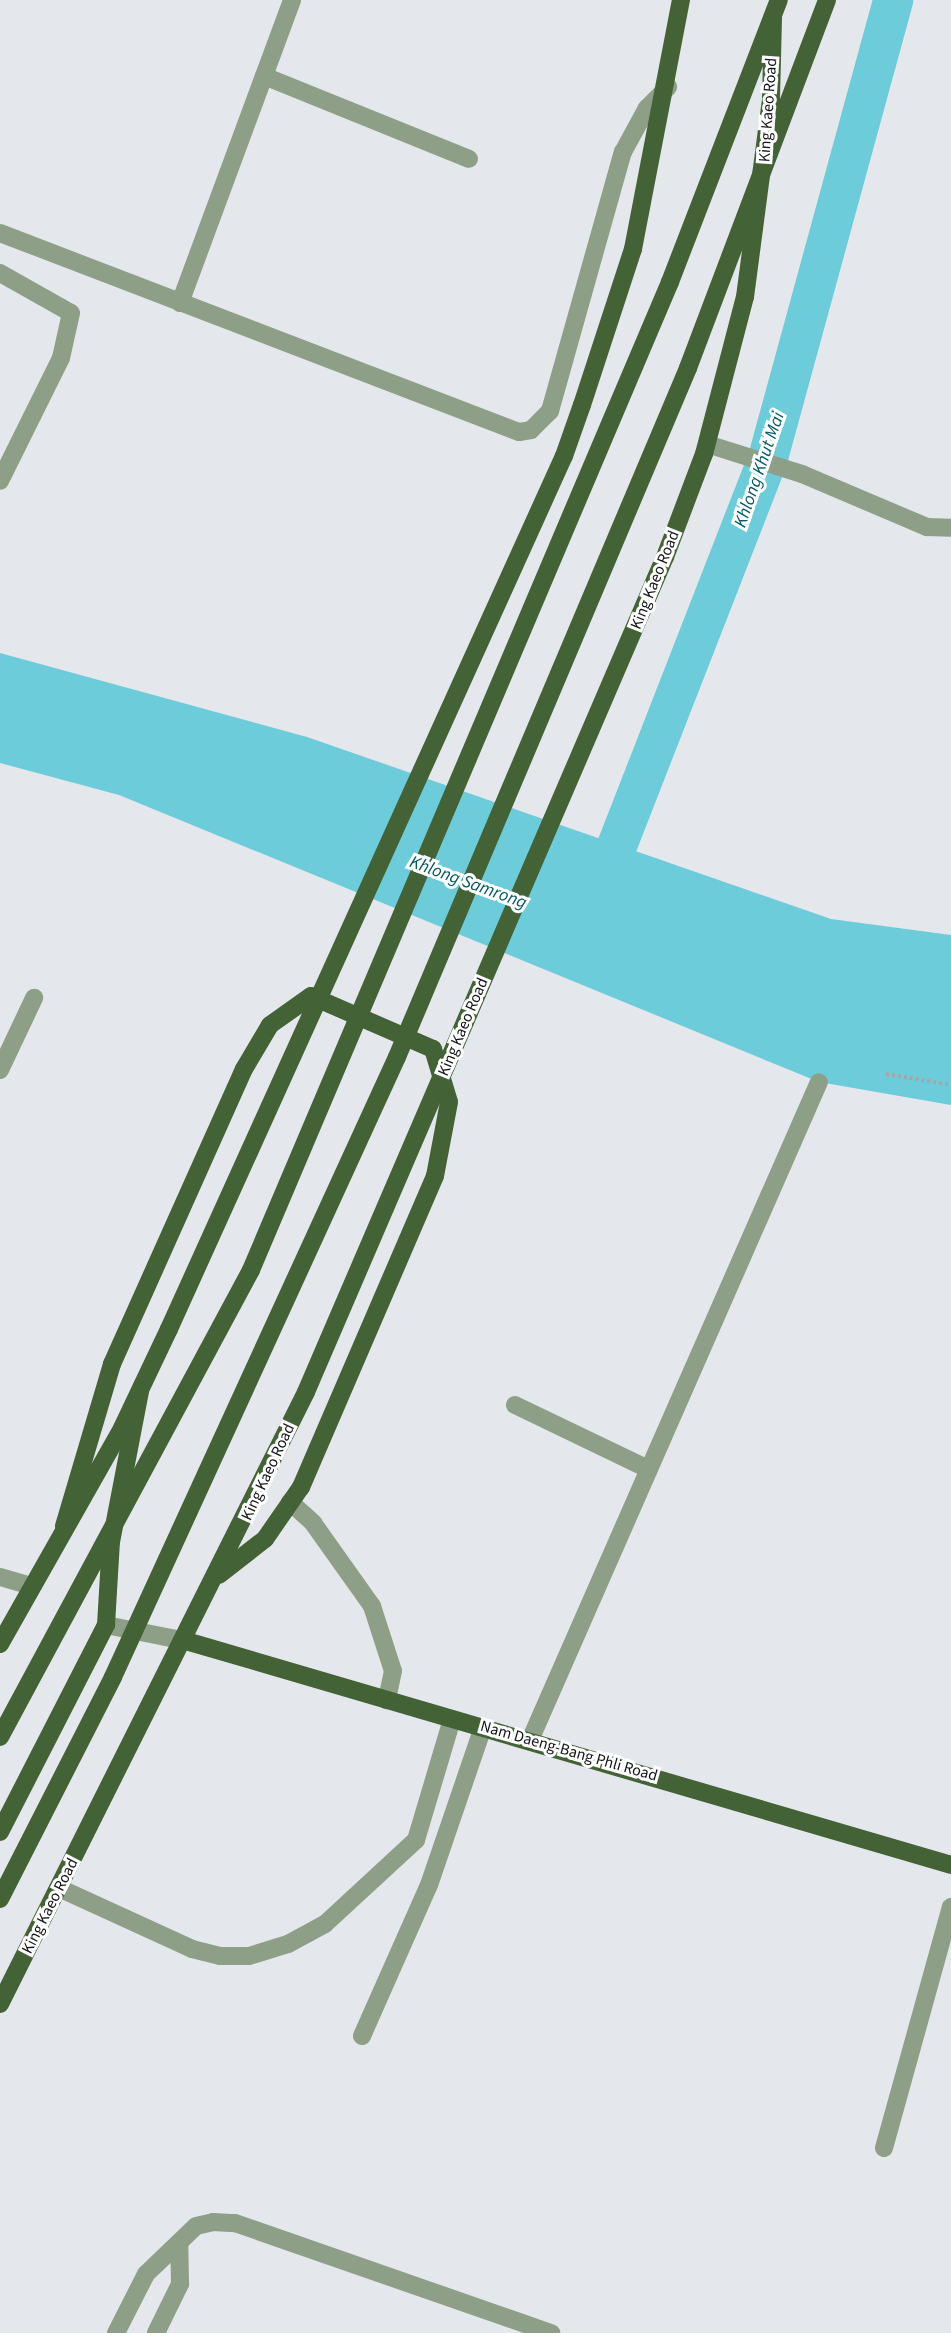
<!DOCTYPE html>
<html>
<head>
<meta charset="utf-8">
<style>
	body { margin:0 }
	#map { position:relative; width:951px; height:2333px; overflow:hidden; background:#e4e7eb; font-family:"Source Sans 3",sans-serif }
	div>[style] { position:absolute }
	[style*='--x'] { left:calc(var(--x)*1px); top:calc(var(--y)*1px); width:calc(var(--w)*1px); rotate:calc(var(--a)*1deg) }
	.water>* { inset:0; background:#6dccd9 }
	.canal>* { height:40px; margin:-20px; padding:0 20px; transform-origin:20px; border-radius:20px; background:#6dccd9 }
	.path>* { height:4px; margin-top:-2px; transform-origin:0; background:repeating-linear-gradient(90deg,#a4a6a9 0 3px,transparent 0 6px) }
	.minor>* { height:18px; margin:-9px; padding:0 9px; transform-origin:9px; border-radius:9px; background:#8d9f86 }
	.major>* { height:18px; margin:-9px; padding:0 9px; transform-origin:9px; border-radius:9px; background:#436236 }
	.major-bridge>* { height:18px; margin:-9px; padding:0 9px; transform-origin:9px; border-radius:9px; background:#436236 }
	span { translate:-50% -50%; white-space:nowrap; text-align:center; line-height:1.15; -webkit-text-stroke:6px #fff; paint-order:stroke }
	.street-label { font-size:16px; color:#141516 }
	.water-label { font-size:18px; color:#005962; font-style:italic }
</style>
</head>
<body>
<div id="map">
	<div class="water">
		<div style="clip-path:polygon(0 653px,307px 737px,831px 919px,951px 935px,951px 1105px,819px 1082px,119px 795px,0 763px)"></div>
	</div>
	<div class="canal">
		<div style="--x:597;--y:897;--w:471;--a:-68.7"></div>
		<div style="--x:768;--y:458;--w:475;--a:-74.7"></div>
	</div>
	<div class="path">
		<div style="--x:886;--y:1074;--w:66;--a:9.6"></div>
	</div>
	<div class="minor">
		<div style="--x:264;--y:76;--w:221;--a:22"></div>
		<div style="--x:0;--y:233;--w:556;--a:20.98"></div>
		<div style="--x:519;--y:432;--w:12;--a:-9"></div>
		<div style="--x:531;--y:430;--w:27;--a:-45"></div>
		<div style="--x:550;--y:411;--w:269;--a:-74.3"></div>
		<div style="--x:623;--y:152;--w:50;--a:-61.4"></div>
		<div style="--x:647;--y:108;--w:30;--a:-45"></div>
		<div style="--x:0;--y:273;--w:81;--a:29.4"></div>
		<div style="--x:71;--y:313;--w:46;--a:102.5"></div>
		<div style="--x:61;--y:358;--w:137;--a:116.4"></div>
		<div style="--x:180;--y:303;--w:323;--a:-69.7"></div>
		<div style="--x:707;--y:444;--w:100;--a:17.5"></div>
		<div style="--x:802;--y:474;--w:136;--a:23"></div>
		<div style="--x:927;--y:527;--w:24;--a:2"></div>
		<div style="--x:0;--y:1070;--w:80;--a:-64.7"></div>
		<div style="--x:515;--y:1405;--w:148;--a:25.7"></div>
		<div style="--x:290;--y:1502;--w:31;--a:42"></div>
		<div style="--x:313;--y:1523;--w:102;--a:54.6"></div>
		<div style="--x:372;--y:1606;--w:68;--a:72.1"></div>
		<div style="--x:393;--y:1671;--w:30;--a:102"></div>
		<div style="--x:0;--y:1577;--w:33;--a:16"></div>
		<div style="--x:106;--y:1625;--w:82;--a:11.3"></div>
		<div style="--x:531;--y:1738;--w:716;--a:-66.3"></div>
		<div style="--x:59;--y:1888;--w:146;--a:24.6"></div>
		<div style="--x:192;--y:1949;--w:29;--a:14"></div>
		<div style="--x:220;--y:1956;--w:29;--a:0"></div>
		<div style="--x:249;--y:1956;--w:41;--a:-17.1"></div>
		<div style="--x:288;--y:1944;--w:42;--a:-28.4"></div>
		<div style="--x:325;--y:1924;--w:124;--a:-42.7"></div>
		<div style="--x:416;--y:1840;--w:126;--a:-73.4"></div>
		<div style="--x:362;--y:2036;--w:165;--a:-66.1"></div>
		<div style="--x:429;--y:1885;--w:167;--a:-71.1"></div>
		<div style="--x:884;--y:2148;--w:250;--a:-74.5"></div>
		<div style="--x:116;--y:2333;--w:66;--a:-63"></div>
		<div style="--x:146;--y:2274;--w:69;--a:-43.8"></div>
		<div style="--x:196;--y:2226;--w:17;--a:-13"></div>
		<div style="--x:213;--y:2222;--w:22;--a:3"></div>
		<div style="--x:235;--y:2223;--w:335;--a:19.2"></div>
		<div style="--x:156;--y:2333;--w:55;--a:-63.9"></div>
		<div style="--x:180;--y:2284;--w:39;--a:-91"></div>
	</div>
	<div class="major">
		<div style="--x:582;--y:405;--w:164;--a:-71.9"></div>
		<div style="--x:633;--y:249;--w:254;--a:-79.1"></div>
		<div style="--x:704;--y:454;--w:162;--a:-75.4"></div>
		<div style="--x:745;--y:297;--w:200;--a:-82.5"></div>
		<div style="--x:771;--y:99;--w:82;--a:-88.6"></div>
		<div style="--x:64;--y:1526;--w:169;--a:-73.5"></div>
		<div style="--x:112;--y:1364;--w:323;--a:-65.9"></div>
		<div style="--x:244;--y:1069;--w:51;--a:-59.4"></div>
		<div style="--x:270;--y:1025;--w:50;--a:-35.3"></div>
		<div style="--x:311;--y:996;--w:133;--a:23.5"></div>
		<div style="--x:433;--y:1049;--w:55;--a:73.2"></div>
		<div style="--x:449;--y:1102;--w:75;--a:100.7"></div>
		<div style="--x:435;--y:1176;--w:339;--a:113.3"></div>
		<div style="--x:301;--y:1487;--w:63;--a:124.7"></div>
		<div style="--x:265;--y:1539;--w:58;--a:142"></div>
		<div style="--x:186;--y:1641;--w:797;--a:16.32"></div>
		<div style="--x:0;--y:1644;--w:248;--a:-60.5"></div>
		<div style="--x:122;--y:1428;--w:110;--a:-64.6"></div>
		<div style="--x:0;--y:1832;--w:233;--a:-62.9"></div>
		<div style="--x:106;--y:1625;--w:83;--a:-86.6"></div>
		<div style="--x:111;--y:1542;--w:153;--a:-79.1"></div>
		<div style="--x:0;--y:2004;--w:684;--a:-63.43"></div>
	</div>
	<div class="major-bridge">
		<div style="--x:169;--y:1329;--w:958;--a:-65.66"></div>
		<div style="--x:564;--y:456;--w:54;--a:-70.6"></div>
		<div style="--x:306;--y:1392;--w:909;--a:-66.74"></div>
		<div style="--x:665;--y:557;--w:110;--a:-69.3"></div>
		<div style="--x:0;--y:1737;--w:530;--a:-61.74"></div>
		<div style="--x:251;--y:1270;--w:1073;--a:-67.02"></div>
		<div style="--x:670;--y:282;--w:302;--a:-68.9"></div>
		<div style="--x:0;--y:1899;--w:249;--a:-63"></div>
		<div style="--x:113;--y:1677;--w:682;--a:-65.39"></div>
		<div style="--x:397;--y:1057;--w:748;--a:-67.1"></div>
		<div style="--x:688;--y:368;--w:393;--a:-69.3"></div>
	</div>
	<div class="street-label">
		<span style="left:768px;top:110px;rotate:-86deg">King Kaeo Road</span>
		<span style="left:655px;top:580px;rotate:-68deg">King Kaeo Road</span>
		<span style="left:463px;top:1027px;rotate:-67deg">King Kaeo Road</span>
		<span style="left:268px;top:1472px;rotate:-65deg">King Kaeo Road</span>
		<span style="left:569px;top:1751px;rotate:16deg">Nam Daeng-Bang Phli Road</span>
		<span style="left:50px;top:1906px;rotate:-63deg">King Kaeo Road</span>
	</div>
	<div class="water-label">
		<span style="left:760px;top:470px;rotate:-71deg">Khlong Khut Mai</span>
		<span style="left:468px;top:883px;rotate:20deg">Khlong Samrong</span>
	</div>
</div>
</body>
</html>
